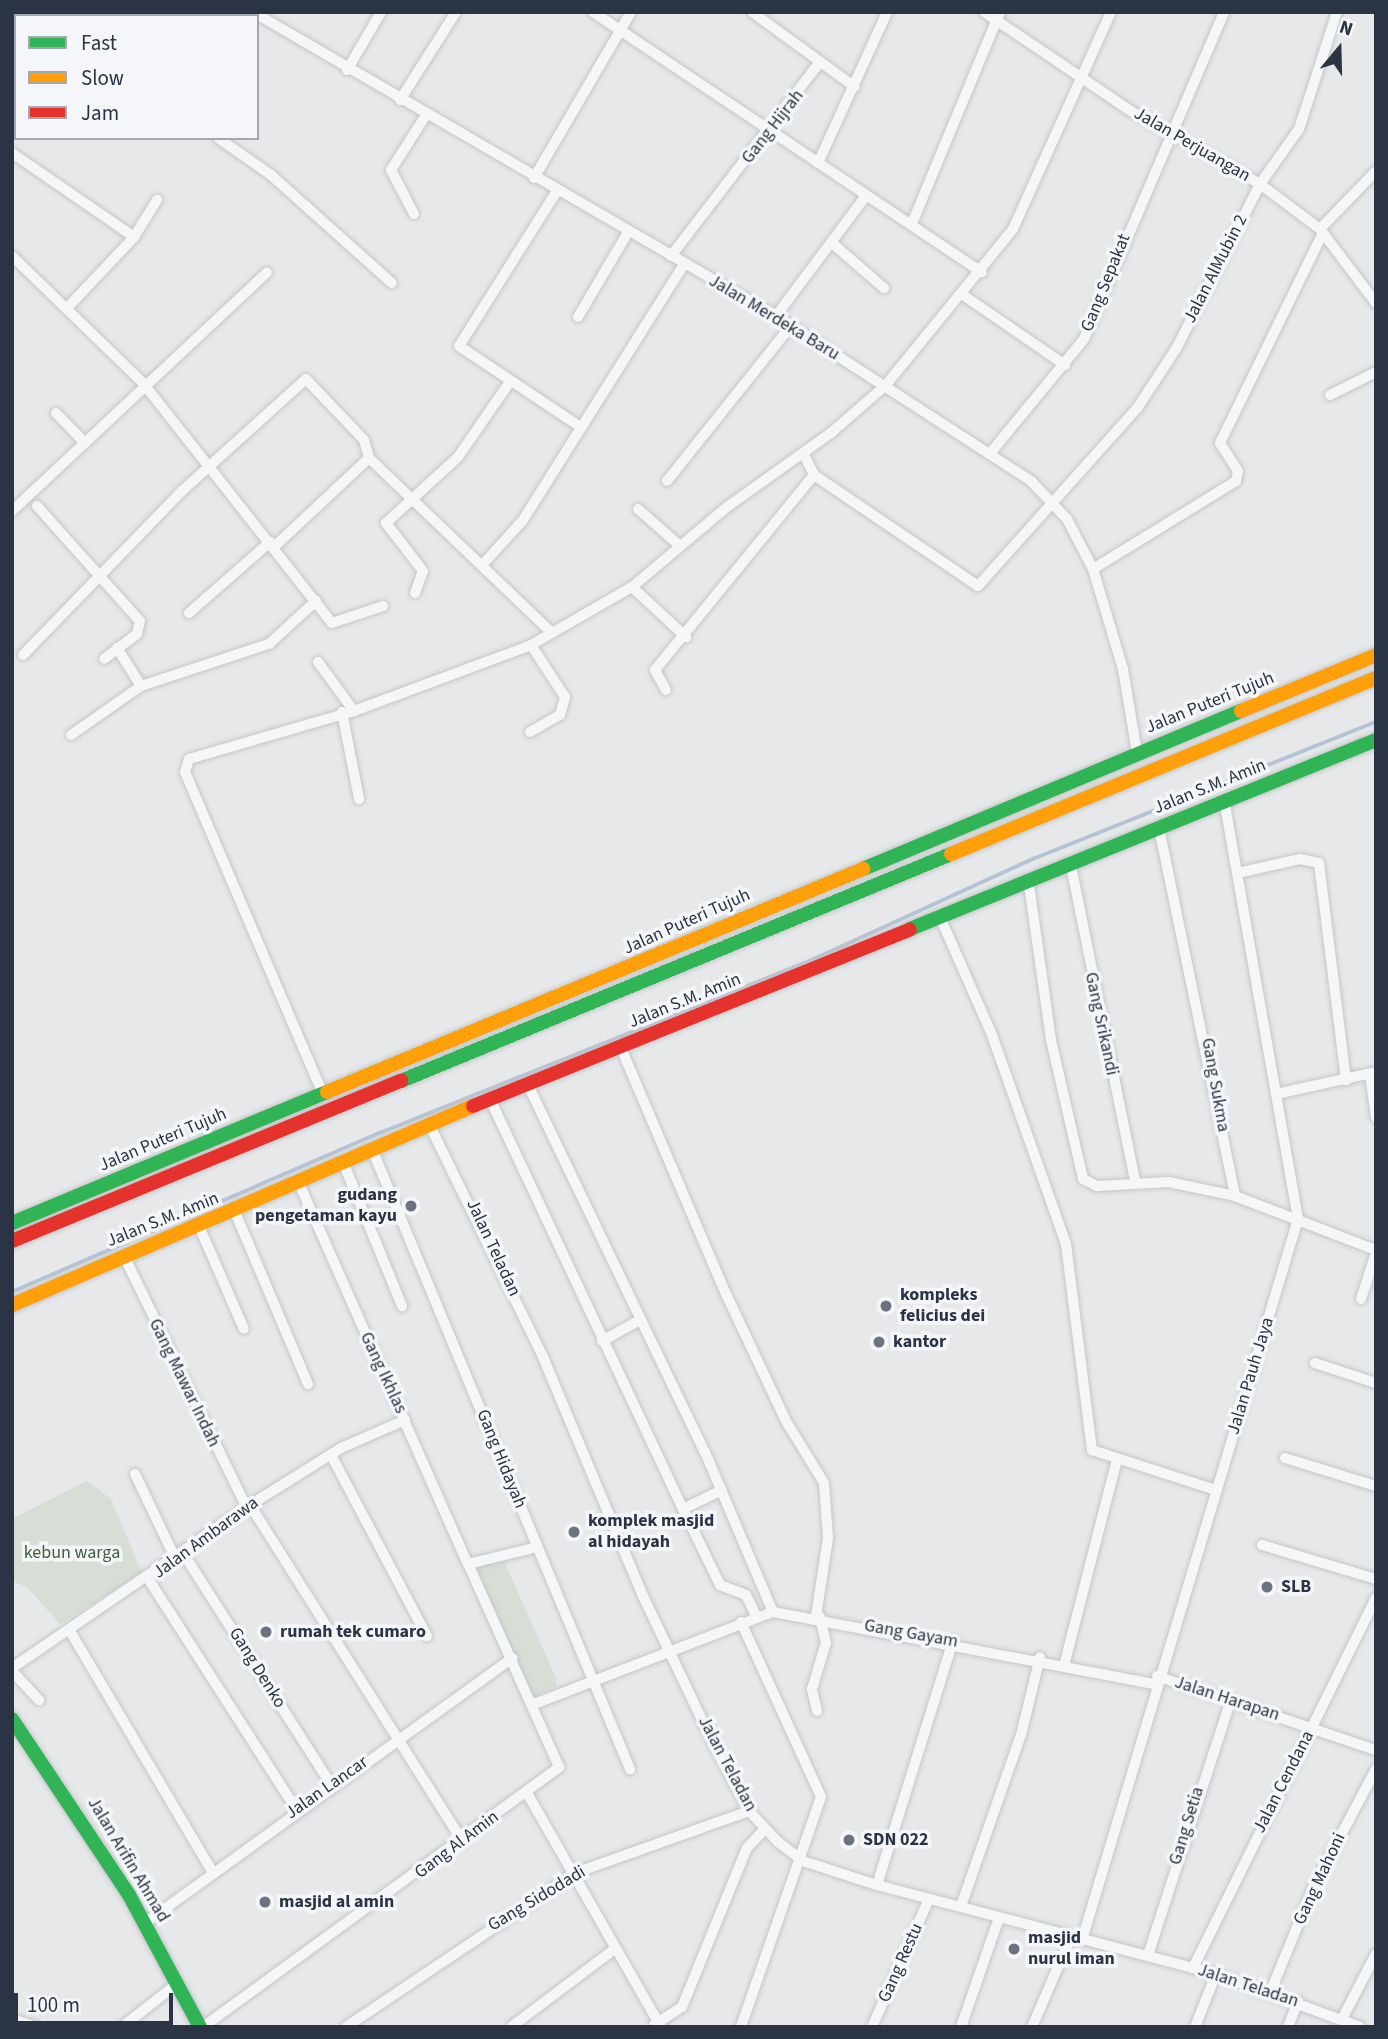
<!DOCTYPE html>
<html>
<head>
<meta charset="utf-8">
<style>
	body { margin:0 }
	#map { position:relative; width:1388px; height:2039px; overflow:hidden; background:#e6e8ea; font-family:"Source Sans 3",sans-serif }
	div>[style] { position:absolute }
	[style*='--x'] { left:calc(var(--x)*1px); top:calc(var(--y)*1px); width:calc(var(--w)*1px); rotate:calc(var(--a)*1deg) }
	.green>* { inset:0; background:#d6ded6 }
	.stream>* { height:3.5px; margin:-1.75px; padding:0 1.75px; transform-origin:1.75px; border-radius:1.75px; background:#b4c4d5 }
	.roads { filter:drop-shadow(0 0 2px #c4c6c8) drop-shadow(0 0 2px #c4c6c8) }
	.street>* { height:10px; margin:-5px; padding:0 5px; transform-origin:5px; border-radius:5px; background:#f5f6f7 }
	.fast>* { height:14px; margin:-7px; padding:0 7px; transform-origin:7px; border-radius:7px; background:#30b455 }
	.slow>* { height:14px; margin:-7px; padding:0 7px; transform-origin:7px; border-radius:7px; background:#ff9f0a }
	.jam>* { height:14px; margin:-7px; padding:0 7px; transform-origin:7px; border-radius:7px; background:#e5322d }
	.dots>* { width:19px; height:19px; translate:-50% -50%; box-sizing:border-box; border:4px solid #f4f6f9; border-radius:50% }
	span { translate:-50% -50%; white-space:nowrap; text-align:center; line-height:1.15; -webkit-text-stroke:7px #f4f6f9; paint-order:stroke }
	.street-label { font-size:18px; color:#2b3445 }
	.poi-label { font-size:18px; color:#2b3445; font-weight:700 }
	.right { translate:-100% -50%; text-align:right }
	.left { translate:0 -50%; text-align:left }
	.park-label { font-size:18px; color:#3f6138 }
	.frame { position:absolute; inset:0; border:14px solid #2b3445; pointer-events:none }
	.legend { position:absolute; left:14px; top:14px; width:245px; height:126px; box-sizing:border-box; background:#f4f6f9; border:2px solid #a4a8b1; margin:0; padding:9px 12px; list-style:none; font-size:21px; color:#2b3445 }
	.legend li { display:flex; align-items:center; gap:14px; height:35px }
	.legend b { width:35px; border:2px solid #a4a8b1 }
	.north { position:absolute; left:1304px; top:14px; width:70px; height:70px; -webkit-text-stroke:5px #f4f6f9; paint-order:stroke; rotate:19deg; font-size:19px; font-weight:700; line-height:28px; text-align:center; color:#2b3445 }
	.north::after { content:''; display:block; margin:auto; width:24px; height:32px; background:#2b3445; clip-path:polygon(50% 0,100% 100%,50% 72%,0 100%) }
	.scale { position:absolute; left:14px; top:1993px; width:159px; height:32px; box-sizing:border-box; border:4px solid #2b3445; border-top:0; padding-left:9px; font-size:21px; line-height:24px; white-space:nowrap; color:#2b3445; -webkit-text-stroke:5px #f4f6f9; paint-order:stroke }
</style>
</head>
<body>
<div id="map">
	<div class="green">
		<div style="clip-path:polygon(87px 1481px,111px 1499px,142px 1573px,60px 1624px,27px 1587px,12px 1581px,12px 1519px)"></div>
		<div style="clip-path:polygon(503px 1559px,556px 1678px,556px 1686px,527px 1700px,468px 1566px)"></div>
	</div>
	<div class="stream">
		<div style="--x:12;--y:1292;--w:401;--a:-23.4"></div>
		<div style="--x:380;--y:1133;--w:465;--a:-21.8"></div>
		<div style="--x:812;--y:960;--w:243;--a:-24.6"></div>
		<div style="--x:1033;--y:859;--w:369;--a:-21.8"></div>
	</div>
	<div class="roads">
		<div class="street">
			<div style="--x:253;--y:12;--w:605;--a:30.17"></div>
			<div style="--x:776;--y:316;--w:304;--a:32.9"></div>
			<div style="--x:1031;--y:481;--w:52;--a:46.5"></div>
			<div style="--x:1067;--y:519;--w:56;--a:62.5"></div>
			<div style="--x:1093;--y:569;--w:104;--a:73.3"></div>
			<div style="--x:1123;--y:669;--w:85;--a:80.5"></div>
			<div style="--x:593;--y:12;--w:468;--a:33.8"></div>
			<div style="--x:752;--y:12;--w:127;--a:36.1"></div>
			<div style="--x:984;--y:12;--w:181;--a:34"></div>
			<div style="--x:1134;--y:113;--w:145;--a:29.4"></div>
			<div style="--x:1260;--y:184;--w:75;--a:36.9"></div>
			<div style="--x:1320;--y:229;--w:93;--a:52.9"></div>
			<div style="--x:127;--y:16;--w:5;--a:-53"></div>
			<div style="--x:347;--y:70;--w:67;--a:-59.6"></div>
			<div style="--x:400;--y:100;--w:104;--a:-57.5"></div>
			<div style="--x:218;--y:138;--w:65;--a:34.9"></div>
			<div style="--x:271;--y:175;--w:162;--a:41.8"></div>
			<div style="--x:12;--y:153;--w:148;--a:34.5"></div>
			<div style="--x:818;--y:163;--w:166;--a:-65.4"></div>
			<div style="--x:534;--y:178;--w:192;--a:-59.7"></div>
			<div style="--x:557;--y:191;--w:183;--a:122.3"></div>
			<div style="--x:459;--y:346;--w:144;--a:33.7"></div>
			<div style="--x:414;--y:214;--w:50;--a:-117.6"></div>
			<div style="--x:391;--y:170;--w:65;--a:-57.5"></div>
			<div style="--x:913;--y:221;--w:226;--a:-67.4"></div>
			<div style="--x:1320;--y:229;--w:81;--a:-46"></div>
			<div style="--x:832;--y:243;--w:69;--a:40.9"></div>
			<div style="--x:12;--y:256;--w:182;--a:44.1"></div>
			<div style="--x:143;--y:383;--w:305;--a:51.8"></div>
			<div style="--x:332;--y:623;--w:54;--a:-18.4"></div>
			<div style="--x:671;--y:256;--w:245;--a:-52.5"></div>
			<div style="--x:963;--y:295;--w:124;--a:34.5"></div>
			<div style="--x:70;--y:305;--w:93;--a:-46.7"></div>
			<div style="--x:134;--y:237;--w:44;--a:-58.1"></div>
			<div style="--x:776;--y:316;--w:149;--a:-53.2"></div>
			<div style="--x:578;--y:317;--w:99;--a:-59.5"></div>
			<div style="--x:1330;--y:395;--w:51;--a:-26.6"></div>
			<div style="--x:56;--y:413;--w:39;--a:46"></div>
			<div style="--x:992;--y:451;--w:145;--a:-50.6"></div>
			<div style="--x:1084;--y:339;--w:356;--a:-66.8"></div>
			<div style="--x:803;--y:453;--w:25;--a:63"></div>
			<div style="--x:814;--y:475;--w:198;--a:34.1"></div>
			<div style="--x:978;--y:586;--w:240;--a:-48.2"></div>
			<div style="--x:1138;--y:407;--w:69;--a:-56.8"></div>
			<div style="--x:1176;--y:349;--w:185;--a:-63"></div>
			<div style="--x:1260;--y:184;--w:67;--a:-54.7"></div>
			<div style="--x:1299;--y:129;--w:123;--a:-72"></div>
			<div style="--x:369;--y:458;--w:253;--a:43.7"></div>
			<div style="--x:667;--y:481;--w:197;--a:-51.4"></div>
			<div style="--x:37;--y:506;--w:154;--a:48.2"></div>
			<div style="--x:140;--y:621;--w:13;--a:103"></div>
			<div style="--x:137;--y:634;--w:41;--a:142.9"></div>
			<div style="--x:638;--y:509;--w:56;--a:41.4"></div>
			<div style="--x:12;--y:511;--w:349;--a:-43.1"></div>
			<div style="--x:484;--y:563;--w:58;--a:-47.8"></div>
			<div style="--x:523;--y:520;--w:302;--a:-57.8"></div>
			<div style="--x:1093;--y:569;--w:168;--a:-31.6"></div>
			<div style="--x:1236;--y:481;--w:10;--a:-79"></div>
			<div style="--x:1238;--y:471;--w:33;--a:-123"></div>
			<div style="--x:1220;--y:443;--w:232;--a:-63.9"></div>
			<div style="--x:632;--y:587;--w:74;--a:42.8"></div>
			<div style="--x:415;--y:593;--w:23;--a:-70"></div>
			<div style="--x:423;--y:571;--w:61;--a:-127.6"></div>
			<div style="--x:386;--y:523;--w:98;--a:-42.5"></div>
			<div style="--x:458;--y:457;--w:90;--a:-55.4"></div>
			<div style="--x:189;--y:613;--w:108;--a:-41.2"></div>
			<div style="--x:117;--y:648;--w:45;--a:57.7"></div>
			<div style="--x:23;--y:655;--w:228;--a:-45.9"></div>
			<div style="--x:182;--y:491;--w:167;--a:-42.1"></div>
			<div style="--x:306;--y:379;--w:84;--a:46.4"></div>
			<div style="--x:364;--y:440;--w:19;--a:74"></div>
			<div style="--x:369;--y:458;--w:130;--a:136.9"></div>
			<div style="--x:318;--y:662;--w:61;--a:53.7"></div>
			<div style="--x:666;--y:690;--w:23;--a:-119"></div>
			<div style="--x:655;--y:670;--w:252;--a:-50.8"></div>
			<div style="--x:342;--y:712;--w:89;--a:78.9"></div>
			<div style="--x:530;--y:732;--w:34;--a:-30"></div>
			<div style="--x:560;--y:715;--w:19;--a:-74"></div>
			<div style="--x:565;--y:697;--w:62;--a:-123.2"></div>
			<div style="--x:71;--y:735;--w:85;--a:-35"></div>
			<div style="--x:141;--y:686;--w:135;--a:-18.2"></div>
			<div style="--x:269;--y:644;--w:64;--a:-42.5"></div>
			<div style="--x:1159;--y:828;--w:376;--a:78.3"></div>
			<div style="--x:1235;--y:1196;--w:151;--a:21"></div>
			<div style="--x:1071;--y:866;--w:321;--a:78.5"></div>
			<div style="--x:1242;--y:872;--w:59;--a:-12.6"></div>
			<div style="--x:1300;--y:859;--w:19;--a:12"></div>
			<div style="--x:1319;--y:863;--w:219;--a:82.9"></div>
			<div style="--x:1029;--y:885;--w:157;--a:81.9"></div>
			<div style="--x:1051;--y:1040;--w:143;--a:77"></div>
			<div style="--x:1083;--y:1179;--w:16;--a:27"></div>
			<div style="--x:1097;--y:1186;--w:72;--a:-3.2"></div>
			<div style="--x:1169;--y:1182;--w:67;--a:12"></div>
			<div style="--x:940;--y:917;--w:129;--a:66.2"></div>
			<div style="--x:992;--y:1035;--w:222;--a:70.5"></div>
			<div style="--x:1066;--y:1244;--w:208;--a:82.8"></div>
			<div style="--x:1092;--y:1450;--w:130;--a:17.9"></div>
			<div style="--x:621;--y:1048;--w:270;--a:66.9"></div>
			<div style="--x:727;--y:1296;--w:138;--a:64.7"></div>
			<div style="--x:786;--y:1421;--w:73;--a:58.5"></div>
			<div style="--x:824;--y:1483;--w:55;--a:85.8"></div>
			<div style="--x:828;--y:1538;--w:79;--a:98.7"></div>
			<div style="--x:1370;--y:1074;--w:44;--a:82.2"></div>
			<div style="--x:528;--y:1085;--w:407;--a:64.3"></div>
			<div style="--x:705;--y:1452;--w:174;--a:67"></div>
			<div style="--x:323;--y:1094;--w:350;--a:-113.2"></div>
			<div style="--x:185;--y:772;--w:14;--a:-73"></div>
			<div style="--x:189;--y:759;--w:172;--a:-16.2"></div>
			<div style="--x:354;--y:711;--w:189;--a:-20.4"></div>
			<div style="--x:531;--y:645;--w:116;--a:-29.9"></div>
			<div style="--x:632;--y:587;--w:124;--a:-40.1"></div>
			<div style="--x:727;--y:507;--w:129;--a:-35.5"></div>
			<div style="--x:832;--y:432;--w:70;--a:-41"></div>
			<div style="--x:885;--y:386;--w:203;--a:-50.8"></div>
			<div style="--x:1013;--y:229;--w:238;--a:-65.7"></div>
			<div style="--x:1276;--y:1094;--w:102;--a:-12.4"></div>
			<div style="--x:490;--y:1099;--w:453;--a:64.8"></div>
			<div style="--x:429;--y:1124;--w:259;--a:63.9"></div>
			<div style="--x:543;--y:1357;--w:259;--a:67.3"></div>
			<div style="--x:643;--y:1596;--w:174;--a:64.5"></div>
			<div style="--x:718;--y:1753;--w:66;--a:61.9"></div>
			<div style="--x:749;--y:1811;--w:42;--a:46.9"></div>
			<div style="--x:778;--y:1842;--w:31;--a:37"></div>
			<div style="--x:803;--y:1861;--w:78;--a:18"></div>
			<div style="--x:877;--y:1885;--w:350;--a:14.7"></div>
			<div style="--x:1216;--y:1974;--w:153;--a:20.2"></div>
			<div style="--x:372;--y:1149;--w:672;--a:67.41"></div>
			<div style="--x:343;--y:1162;--w:156;--a:67.7"></div>
			<div style="--x:298;--y:1181;--w:419;--a:66.1"></div>
			<div style="--x:468;--y:1564;--w:71;--a:-13.8"></div>
			<div style="--x:235;--y:1212;--w:187;--a:67"></div>
			<div style="--x:199;--y:1226;--w:112;--a:66.4"></div>
			<div style="--x:124;--y:1256;--w:280;--a:64"></div>
			<div style="--x:1361;--y:1299;--w:48;--a:-71.9"></div>
			<div style="--x:602;--y:1341;--w:43;--a:-28.9"></div>
			<div style="--x:1315;--y:1363;--w:64;--a:18.2"></div>
			<div style="--x:331;--y:1455;--w:205;--a:62.1"></div>
			<div style="--x:1285;--y:1458;--w:95;--a:17.1"></div>
			<div style="--x:135;--y:1474;--w:93;--a:64.5"></div>
			<div style="--x:722;--y:1490;--w:43;--a:154"></div>
			<div style="--x:683;--y:1509;--w:85;--a:64"></div>
			<div style="--x:720;--y:1585;--w:28;--a:21"></div>
			<div style="--x:746;--y:1595;--w:25;--a:64"></div>
			<div style="--x:250;--y:1505;--w:399;--a:57.7"></div>
			<div style="--x:1262;--y:1545;--w:119;--a:16.6"></div>
			<div style="--x:183;--y:1553;--w:274;--a:57.4"></div>
			<div style="--x:149;--y:1580;--w:272;--a:57.3"></div>
			<div style="--x:741;--y:1622;--w:192;--a:65.4"></div>
			<div style="--x:821;--y:1797;--w:244;--a:109.2"></div>
			<div style="--x:70;--y:1631;--w:281;--a:59.4"></div>
			<div style="--x:1065;--y:1662;--w:209;--a:-75.6"></div>
			<div style="--x:12;--y:1668;--w:288;--a:-34.4"></div>
			<div style="--x:250;--y:1505;--w:107;--a:-32.1"></div>
			<div style="--x:341;--y:1448;--w:70;--a:-23.6"></div>
			<div style="--x:12;--y:1671;--w:40;--a:47"></div>
			<div style="--x:1157;--y:1676;--w:231;--a:18.7"></div>
			<div style="--x:534;--y:1704;--w:256;--a:-21.1"></div>
			<div style="--x:773;--y:1612;--w:389;--a:10.7"></div>
			<div style="--x:817;--y:1711;--w:23;--a:-103"></div>
			<div style="--x:812;--y:1689;--w:48;--a:-73.1"></div>
			<div style="--x:826;--y:1643;--w:27;--a:-103"></div>
			<div style="--x:527;--y:1793;--w:270;--a:60.2"></div>
			<div style="--x:877;--y:1885;--w:256;--a:-72.7"></div>
			<div style="--x:961;--y:1906;--w:181;--a:-70.7"></div>
			<div style="--x:1021;--y:1735;--w:80;--a:-76.3"></div>
			<div style="--x:145;--y:1923;--w:453;--a:-35.8"></div>
			<div style="--x:1082;--y:1940;--w:753;--a:-73.32"></div>
			<div style="--x:1298;--y:1219;--w:424;--a:-100"></div>
			<div style="--x:1148;--y:1955;--w:269;--a:-72"></div>
			<div style="--x:1193;--y:1968;--w:413;--a:-63.7"></div>
			<div style="--x:1270;--y:1993;--w:113;--a:-67.7"></div>
			<div style="--x:1313;--y:1888;--w:135;--a:-62.1"></div>
			<div style="--x:12;--y:2019;--w:25;--a:18"></div>
			<div style="--x:1342;--y:2019;--w:73;--a:-62.4"></div>
			<div style="--x:654;--y:2025;--w:33;--a:-33"></div>
			<div style="--x:682;--y:2007;--w:172;--a:-67.8"></div>
			<div style="--x:747;--y:1848;--w:26;--a:-47"></div>
			<div style="--x:122;--y:2027;--w:71;--a:-38.2"></div>
			<div style="--x:203;--y:2027;--w:441;--a:-36.1"></div>
			<div style="--x:559;--y:1767;--w:222;--a:-114.1"></div>
			<div style="--x:346;--y:2027;--w:276;--a:-33.9"></div>
			<div style="--x:575;--y:1873;--w:185;--a:-19.6"></div>
			<div style="--x:511;--y:2027;--w:131;--a:-37"></div>
			<div style="--x:872;--y:2027;--w:140;--a:-66"></div>
			<div style="--x:961;--y:2027;--w:115;--a:-70.8"></div>
			<div style="--x:1032;--y:2027;--w:98;--a:-66.6"></div>
			<div style="--x:1195;--y:2027;--w:57;--a:-68.4"></div>
			<div style="--x:1288;--y:2027;--w:28;--a:-69"></div>
		</div>
		<div class="fast">
			<div style="--x:863;--y:869;--w:410;--a:-22.7"></div>
			<div style="--x:910;--y:929;--w:503;--a:-22.08"></div>
			<div style="--x:401;--y:1081;--w:595;--a:-22.43"></div>
			<div style="--x:12;--y:1223;--w:341;--a:-22.6"></div>
			<div style="--x:12;--y:1719;--w:211;--a:56.4"></div>
			<div style="--x:129;--y:1895;--w:150;--a:61.7"></div>
		</div>
		<div class="slow">
			<div style="--x:1241;--y:711;--w:146;--a:-22.5"></div>
			<div style="--x:951;--y:854;--w:460;--a:-22.5"></div>
			<div style="--x:327;--y:1092;--w:581;--a:-22.59"></div>
			<div style="--x:12;--y:1305;--w:502;--a:-23.35"></div>
		</div>
		<div class="jam">
			<div style="--x:473;--y:1106;--w:471;--a:-22"></div>
			<div style="--x:12;--y:1241;--w:421;--a:-22.4"></div>
		</div>
	</div>
	<div class="dots">
		<div style="left:411px;top:1206px;background:#6c737f"></div>
		<div style="left:886px;top:1306px;background:#6c737f"></div>
		<div style="left:879px;top:1342px;background:#6c737f"></div>
		<div style="left:574px;top:1532px;background:#6c737f"></div>
		<div style="left:1267px;top:1587px;background:#6c737f"></div>
		<div style="left:266px;top:1632px;background:#6c737f"></div>
		<div style="left:849px;top:1840px;background:#6c737f"></div>
		<div style="left:265px;top:1902px;background:#6c737f"></div>
		<div style="left:1014px;top:1949px;background:#6c737f"></div>
	</div>
	<div class="street-label">
		<span style="left:773px;top:127px;rotate:-52deg">Gang Hijrah</span>
		<span style="left:1192px;top:145px;rotate:30deg">Jalan Perjuangan</span>
		<span style="left:1216px;top:269px;rotate:-63deg">Jalan AlMubin 2</span>
		<span style="left:1106px;top:283px;rotate:-68deg">Gang Sepakat</span>
		<span style="left:774px;top:318px;rotate:31deg">Jalan Merdeka Baru</span>
		<span style="left:1210px;top:703px;rotate:-22deg">Jalan Puteri Tujuh</span>
		<span style="left:1210px;top:787px;rotate:-22deg">Jalan S.M. Amin</span>
		<span style="left:687px;top:922px;rotate:-24deg">Jalan Puteri Tujuh</span>
		<span style="left:685px;top:1001px;rotate:-22deg">Jalan S.M. Amin</span>
		<span style="left:1101px;top:1024px;rotate:78deg">Gang Srikandi</span>
		<span style="left:1215px;top:1085px;rotate:80deg">Gang Sukma</span>
		<span style="left:163px;top:1140px;rotate:-23deg">Jalan Puteri Tujuh</span>
		<span style="left:163px;top:1220px;rotate:-22deg">Jalan S.M. Amin</span>
		<span style="left:493px;top:1248px;rotate:65deg">Jalan Teladan</span>
		<span style="left:383px;top:1373px;rotate:65deg">Gang Ikhlas</span>
		<span style="left:1251px;top:1376px;rotate:-73deg">Jalan Pauh Jaya</span>
		<span style="left:184px;top:1383px;rotate:64deg">Gang Mawar Indah</span>
		<span style="left:501px;top:1459px;rotate:68deg">Gang Hidayah</span>
		<span style="left:206px;top:1538px;rotate:-36deg">Jalan Ambarawa</span>
		<span style="left:911px;top:1634px;rotate:10deg">Gang Gayam</span>
		<span style="left:257px;top:1668px;rotate:58deg">Gang Denko</span>
		<span style="left:1227px;top:1699px;rotate:18deg">Jalan Harapan</span>
		<span style="left:727px;top:1764px;rotate:62deg">Jalan Teladan</span>
		<span style="left:1284px;top:1782px;rotate:-63deg">Jalan Cendana</span>
		<span style="left:327px;top:1788px;rotate:-35deg">Jalan Lancar</span>
		<span style="left:1187px;top:1826px;rotate:-73deg">Gang Setia</span>
		<span style="left:457px;top:1845px;rotate:-37deg">Gang Al Amin</span>
		<span style="left:128px;top:1860px;rotate:59deg">Jalan Arifin Ahmad</span>
		<span style="left:1320px;top:1879px;rotate:-65deg">Gang Mahoni</span>
		<span style="left:537px;top:1899px;rotate:-31deg">Gang Sidodadi</span>
		<span style="left:901px;top:1963px;rotate:-66deg">Gang Restu</span>
		<span style="left:1248px;top:1986px;rotate:18deg">Jalan Teladan</span>
	</div>
	<div class="poi-label">
		<span class="right" style="left:397px;top:1206px">gudang<br>pengetaman kayu</span>
		<span class="left" style="left:900px;top:1306px">kompleks<br>felicius dei</span>
		<span class="left" style="left:893px;top:1342px">kantor</span>
		<span class="left" style="left:588px;top:1532px">komplek masjid<br>al hidayah</span>
		<span class="left" style="left:1281px;top:1587px">SLB</span>
		<span class="left" style="left:280px;top:1632px">rumah tek cumaro</span>
		<span class="left" style="left:863px;top:1840px">SDN 022</span>
		<span class="left" style="left:279px;top:1902px">masjid al amin</span>
		<span class="left" style="left:1028px;top:1949px">masjid<br>nurul iman</span>
	</div>
	<div class="park-label">
		<span style="left:72px;top:1553px">kebun warga</span>
	</div>
	<div class="frame"></div>
	<ul class="legend">
	<li><b style="height:9px;background:#30b455"></b>Fast</li>
	<li><b style="height:9px;background:#ff9f0a"></b>Slow</li>
	<li><b style="height:9px;background:#e5322d"></b>Jam</li>
	</ul>
	<div class="north">N</div>
	<div class="scale">100 m</div>
</div>
</body>
</html>
